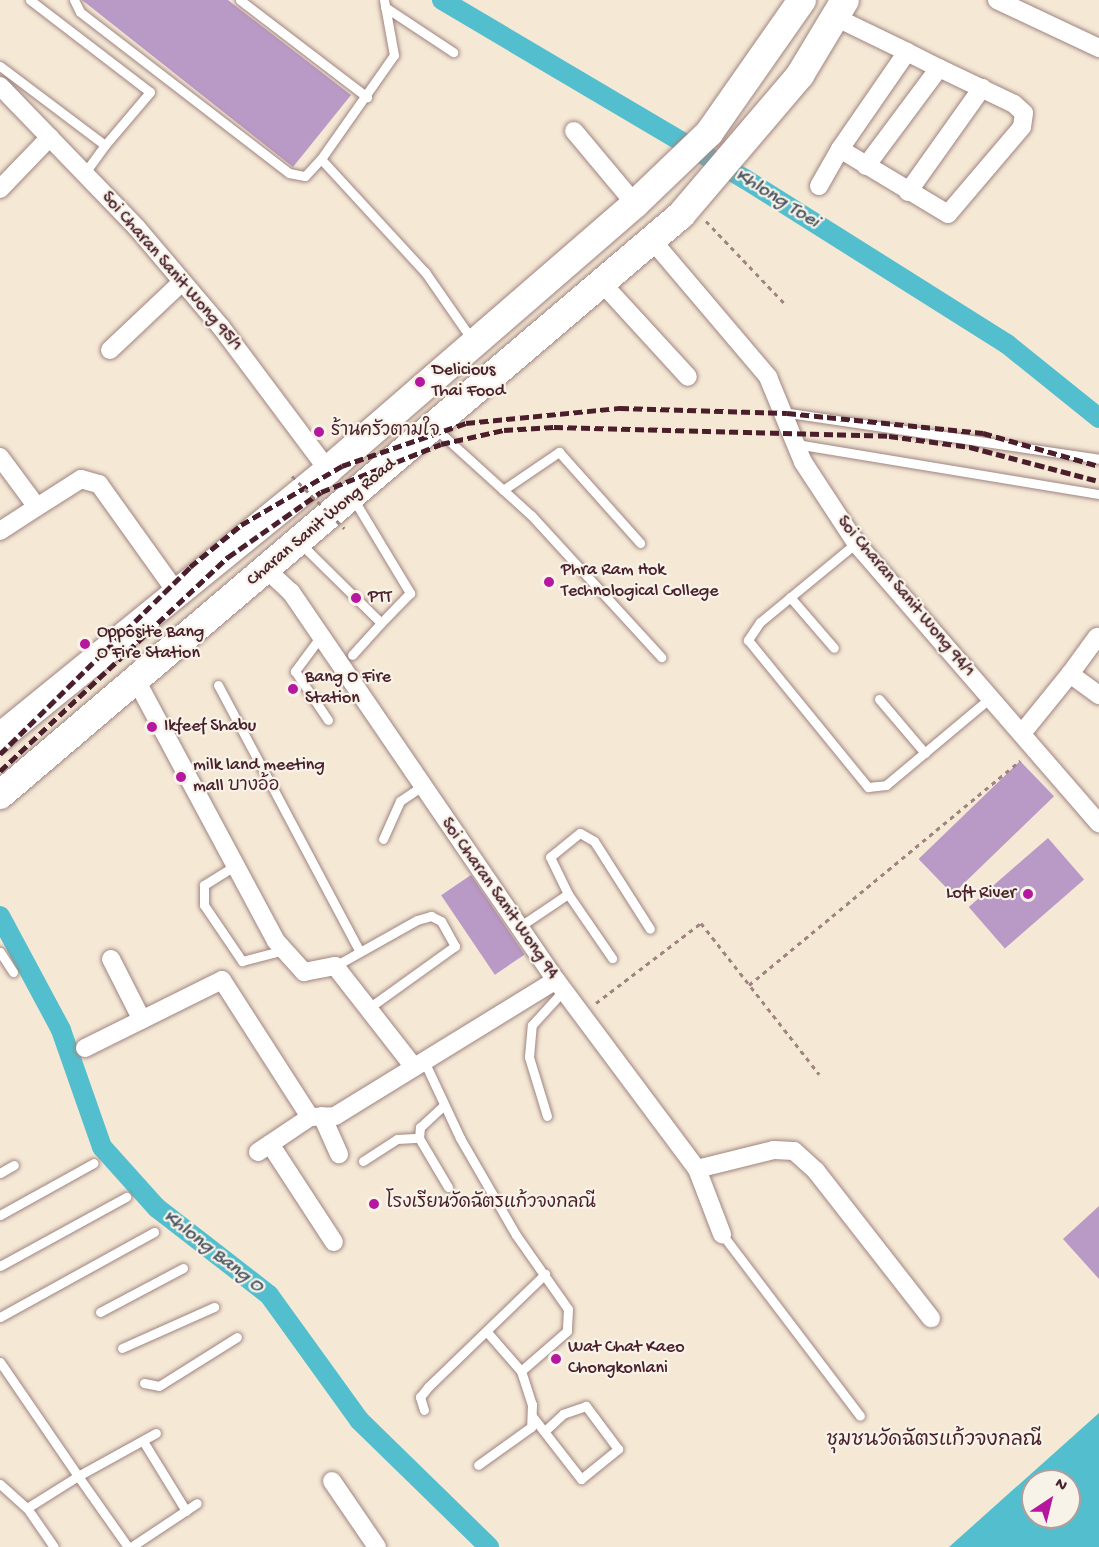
<!DOCTYPE html>
<html>
<head>
<meta charset="utf-8">
<style>
	body { margin:0 }
	#map { position:relative; width:1099px; height:1547px; overflow:hidden; background:#f5e8d5; font-family:"Gochi Hand","Playpen Sans Thai",sans-serif }
	div>[style] { position:absolute }
	[style*='--x'] { left:calc(var(--x)*1px); top:calc(var(--y)*1px); width:calc(var(--w)*1px); rotate:calc(var(--a)*1deg) }
	.water>* { inset:0; background:#53bfce }
	.canal>* { height:20px; margin:-10px; padding:0 10px; transform-origin:10px; border-radius:10px; background:#53bfce }
	.building>* { inset:0; background:#b999c5; transform-origin:0 0 }
	.path>* { height:3px; margin-top:-1.5px; transform-origin:0; background:repeating-linear-gradient(90deg,#a08480 0 4.5px,transparent 0 9px) }
	.roads { filter:drop-shadow(0 0 2px #a08480) drop-shadow(0 0 2px #a08480) }
	.lane>* { height:9px; margin:-4.5px; padding:0 4.5px; transform-origin:4.5px; border-radius:4.5px; background:#fff }
	.street>* { height:18px; margin:-9px; padding:0 9px; transform-origin:9px; border-radius:9px; background:#fff }
	.primary>* { height:28px; margin:-14px; padding:0 14px; transform-origin:14px; border-radius:14px; background:#fff }
	.rail>* { height:4.5px; margin-top:-2.25px; transform-origin:0; background:repeating-linear-gradient(90deg,#4a1f2b 0 9px,transparent 0 13.5px) }
	.path-bridge>* { height:3px; margin-top:-1.5px; transform-origin:0; background:repeating-linear-gradient(90deg,#a08480 0 4.5px,transparent 0 9px) }
	.dots>* { width:16px; height:16px; translate:-50% -50%; box-sizing:border-box; border:3px solid #f7f3e8; border-radius:50% }
	span { translate:-50% -50%; white-space:nowrap; text-align:center; line-height:1.15; -webkit-text-stroke:4.5px #f7f3e8; paint-order:stroke }
	.street-label { font-size:18px; color:#4a1f2b }
	.poi-label { font-size:18px; color:#4a1f2b }
	.left { translate:0 -50%; text-align:left }
	.right { translate:-100% -50%; text-align:right }
	.water-label { font-size:20px; color:#4d5764; font-style:italic }
	.neighbourhood-label { font-size:20px; color:#4a1f2b }
	.north { position:absolute; left:1021px; top:1469px; width:60px; height:60px; box-sizing:border-box; background:#f7f3e8; border:2px solid #b29e9c; border-radius:50%; rotate:35deg; font-size:16px; font-weight:700; line-height:24px; text-align:center; color:#4a1f2b }
	.north::after { content:''; display:block; margin:auto; width:21px; height:27px; background:#b5179e; clip-path:polygon(50% 0,100% 100%,50% 72%,0 100%) }
</style>
</head>
<body>
<div id="map">
	<div class="water">
		<div style="clip-path:polygon(evenodd,1099px 1413px,1099px 1547px,949px 1547px,1099px 1413px,1033px 1481px,1069px 1481px,1069px 1517px,1033px 1517px,1033px 1481px)"></div>
	</div>
	<div class="canal">
		<div style="--x:442;--y:0;--w:352;--a:30.6"></div>
		<div style="--x:745;--y:179;--w:310;--a:32.2"></div>
		<div style="--x:1007;--y:344;--w:118;--a:38.8"></div>
		<div style="--x:0;--y:916;--w:129;--a:61.8"></div>
		<div style="--x:61;--y:1030;--w:124;--a:70.7"></div>
		<div style="--x:102;--y:1147;--w:82;--a:48"></div>
		<div style="--x:157;--y:1208;--w:142;--a:37.8"></div>
		<div style="--x:269;--y:1295;--w:154;--a:54.2"></div>
		<div style="--x:359;--y:1420;--w:182;--a:44.3"></div>
	</div>
	<div class="building">
		<div style="clip-path:polygon(82px 0,228px 0,351px 95px,293px 167px)"></div>
		<div style="left:1020px;top:761px;width:49px;height:141px;rotate:46deg"></div>
		<div style="left:1048px;top:838px;width:55px;height:105px;rotate:49deg"></div>
		<div style="left:471px;top:875px;width:96px;height:36px;rotate:56deg"></div>
		<div style="clip-path:polygon(1099px 1206px,1099px 1279px,1063px 1239px)"></div>
	</div>
	<div class="path">
		<div style="--x:706;--y:221;--w:113;--a:46.4"></div>
		<div style="--x:749;--y:985;--w:352;--a:-39.6"></div>
		<div style="--x:596;--y:1003;--w:132;--a:-37.3"></div>
		<div style="--x:701;--y:923;--w:192;--a:52"></div>
	</div>
	<div class="roads">
		<div class="lane">
			<div style="--x:30;--y:0;--w:151;--a:37.5"></div>
			<div style="--x:150;--y:92;--w:70;--a:130.3"></div>
			<div style="--x:74;--y:0;--w:13;--a:63"></div>
			<div style="--x:80;--y:12;--w:264;--a:37.6"></div>
			<div style="--x:289;--y:173;--w:16;--a:11"></div>
			<div style="--x:305;--y:176;--w:23;--a:-47"></div>
			<div style="--x:240;--y:0;--w:160;--a:37.4"></div>
			<div style="--x:384;--y:0;--w:56;--a:79.7"></div>
			<div style="--x:394;--y:55;--w:127;--a:125.1"></div>
			<div style="--x:321;--y:159;--w:154;--a:47.4"></div>
			<div style="--x:425;--y:272;--w:84;--a:55.2"></div>
			<div style="--x:385;--y:7;--w:82;--a:33.5"></div>
			<div style="--x:0;--y:66;--w:131;--a:37"></div>
			<div style="--x:105;--y:145;--w:34;--a:126"></div>
			<div style="--x:782;--y:412;--w:320;--a:8.4"></div>
			<div style="--x:436;--y:429;--w:128;--a:42.2"></div>
			<div style="--x:531;--y:515;--w:193;--a:47.5"></div>
			<div style="--x:796;--y:444;--w:307;--a:9.4"></div>
			<div style="--x:503;--y:490;--w:68;--a:-34.2"></div>
			<div style="--x:559;--y:452;--w:122;--a:48.3"></div>
			<div style="--x:354;--y:500;--w:109;--a:58.9"></div>
			<div style="--x:410;--y:593;--w:42;--a:134"></div>
			<div style="--x:856;--y:543;--w:124;--a:140.5"></div>
			<div style="--x:760;--y:622;--w:22;--a:124"></div>
			<div style="--x:748;--y:640;--w:190;--a:50.8"></div>
			<div style="--x:868;--y:787;--w:18;--a:-6"></div>
			<div style="--x:886;--y:785;--w:136;--a:-39.9"></div>
			<div style="--x:301;--y:544;--w:112;--a:44.6"></div>
			<div style="--x:381;--y:623;--w:43;--a:132.2"></div>
			<div style="--x:790;--y:597;--w:67;--a:49.2"></div>
			<div style="--x:321;--y:636;--w:44;--a:126.6"></div>
			<div style="--x:295;--y:671;--w:59;--a:56"></div>
			<div style="--x:218;--y:685;--w:302;--a:62"></div>
			<div style="--x:879;--y:699;--w:71;--a:49.6"></div>
			<div style="--x:383;--y:839;--w:42;--a:-65.9"></div>
			<div style="--x:400;--y:801;--w:25;--a:-34"></div>
			<div style="--x:236;--y:865;--w:38;--a:148"></div>
			<div style="--x:204;--y:885;--w:20;--a:90"></div>
			<div style="--x:204;--y:905;--w:68;--a:55.8"></div>
			<div style="--x:242;--y:961;--w:43;--a:-14.7"></div>
			<div style="--x:568;--y:894;--w:78;--a:55.5"></div>
			<div style="--x:519;--y:927;--w:59;--a:-34"></div>
			<div style="--x:568;--y:894;--w:41;--a:-115.9"></div>
			<div style="--x:550;--y:857;--w:38;--a:-39"></div>
			<div style="--x:580;--y:833;--w:16;--a:30"></div>
			<div style="--x:594;--y:841;--w:104;--a:57.5"></div>
			<div style="--x:0;--y:952;--w:24;--a:57"></div>
			<div style="--x:335;--y:966;--w:94;--a:-29.3"></div>
			<div style="--x:417;--y:920;--w:15;--a:-16"></div>
			<div style="--x:431;--y:916;--w:11;--a:27"></div>
			<div style="--x:441;--y:921;--w:29;--a:61"></div>
			<div style="--x:455;--y:946;--w:105;--a:144.3"></div>
			<div style="--x:424;--y:1061;--w:85;--a:64.9"></div>
			<div style="--x:460;--y:1138;--w:112;--a:60"></div>
			<div style="--x:516;--y:1235;--w:90;--a:54.9"></div>
			<div style="--x:568;--y:1309;--w:22;--a:93"></div>
			<div style="--x:567;--y:1331;--w:61;--a:139"></div>
			<div style="--x:521;--y:1371;--w:35;--a:72"></div>
			<div style="--x:532;--y:1404;--w:23;--a:92"></div>
			<div style="--x:531;--y:1427;--w:65;--a:144.4"></div>
			<div style="--x:444;--y:1105;--w:33;--a:137"></div>
			<div style="--x:420;--y:1127;--w:11;--a:95"></div>
			<div style="--x:419;--y:1138;--w:57;--a:59.4"></div>
			<div style="--x:547;--y:1116;--w:62;--a:-107"></div>
			<div style="--x:529;--y:1057;--w:32;--a:-85"></div>
			<div style="--x:532;--y:1025;--w:46;--a:-47.6"></div>
			<div style="--x:363;--y:1161;--w:40;--a:-32.9"></div>
			<div style="--x:397;--y:1139;--w:22;--a:-3"></div>
			<div style="--x:0;--y:1173;--w:16;--a:-30"></div>
			<div style="--x:0;--y:1215;--w:107;--a:-29"></div>
			<div style="--x:722;--y:1234;--w:228;--a:52.8"></div>
			<div style="--x:0;--y:1266;--w:144;--a:-28.7"></div>
			<div style="--x:100;--y:1312;--w:94;--a:-27.9"></div>
			<div style="--x:0;--y:1317;--w:176;--a:-28.9"></div>
			<div style="--x:487;--y:1332;--w:52;--a:48.9"></div>
			<div style="--x:122;--y:1348;--w:101;--a:-24"></div>
			<div style="--x:0;--y:1362;--w:138;--a:55.6"></div>
			<div style="--x:78;--y:1476;--w:60;--a:147.9"></div>
			<div style="--x:27;--y:1508;--w:47;--a:55.3"></div>
			<div style="--x:144;--y:1383;--w:15;--a:11"></div>
			<div style="--x:159;--y:1386;--w:92;--a:-32.1"></div>
			<div style="--x:424;--y:1410;--w:14;--a:-107"></div>
			<div style="--x:420;--y:1397;--w:13;--a:-51"></div>
			<div style="--x:428;--y:1387;--w:163;--a:-44"></div>
			<div style="--x:532;--y:1416;--w:80;--a:52.1"></div>
			<div style="--x:581;--y:1479;--w:48;--a:-39"></div>
			<div style="--x:618;--y:1449;--w:54;--a:-126.7"></div>
			<div style="--x:586;--y:1406;--w:24;--a:161"></div>
			<div style="--x:563;--y:1414;--w:25;--a:137"></div>
			<div style="--x:143;--y:1441;--w:82;--a:58.4"></div>
			<div style="--x:0;--y:1484;--w:36;--a:42"></div>
			<div style="--x:128;--y:1547;--w:87;--a:-125.2"></div>
			<div style="--x:78;--y:1476;--w:89;--a:-28.9"></div>
			<div style="--x:131;--y:1547;--w:79;--a:-33.7"></div>
		</div>
		<div class="street">
			<div style="--x:997;--y:0;--w:113;--a:25.2"></div>
			<div style="--x:835;--y:17;--w:80;--a:25.9"></div>
			<div style="--x:907;--y:52;--w:36;--a:27"></div>
			<div style="--x:939;--y:68;--w:83;--a:25.6"></div>
			<div style="--x:1014;--y:104;--w:13;--a:42"></div>
			<div style="--x:1024;--y:113;--w:14;--a:98"></div>
			<div style="--x:1022;--y:127;--w:114;--a:130.4"></div>
			<div style="--x:948;--y:214;--w:126;--a:-149"></div>
			<div style="--x:840;--y:149;--w:118;--a:-55.4"></div>
			<div style="--x:0;--y:86;--w:197;--a:46"></div>
			<div style="--x:137;--y:228;--w:130;--a:49.7"></div>
			<div style="--x:221;--y:327;--w:179;--a:53.2"></div>
			<div style="--x:574;--y:131;--w:95;--a:50.1"></div>
			<div style="--x:866;--y:166;--w:122;--a:-53.3"></div>
			<div style="--x:819;--y:186;--w:43;--a:-60.4"></div>
			<div style="--x:0;--y:189;--w:72;--a:-46.1"></div>
			<div style="--x:908;--y:192;--w:128;--a:-54.6"></div>
			<div style="--x:652;--y:240;--w:180;--a:49.7"></div>
			<div style="--x:768;--y:377;--w:92;--a:67.6"></div>
			<div style="--x:803;--y:462;--w:97;--a:56.8"></div>
			<div style="--x:856;--y:543;--w:371;--a:49.1"></div>
			<div style="--x:602;--y:283;--w:127;--a:47.5"></div>
			<div style="--x:110;--y:350;--w:99;--a:-43.4"></div>
			<div style="--x:0;--y:457;--w:62;--a:53.5"></div>
			<div style="--x:37;--y:507;--w:52;--a:-32.5"></div>
			<div style="--x:81;--y:479;--w:19;--a:16"></div>
			<div style="--x:99;--y:484;--w:134;--a:54.4"></div>
			<div style="--x:0;--y:531;--w:44;--a:-33"></div>
			<div style="--x:267;--y:570;--w:33;--a:43"></div>
			<div style="--x:291;--y:592;--w:470;--a:55.7"></div>
			<div style="--x:556;--y:980;--w:236;--a:53.3"></div>
			<div style="--x:697;--y:1169;--w:70;--a:69"></div>
			<div style="--x:1070;--y:674;--w:46;--a:-53.9"></div>
			<div style="--x:136;--y:680;--w:296;--a:61.8"></div>
			<div style="--x:276;--y:941;--w:42;--a:47.9"></div>
			<div style="--x:304;--y:972;--w:32;--a:-11"></div>
			<div style="--x:335;--y:966;--w:128;--a:52"></div>
			<div style="--x:1023;--y:732;--w:75;--a:-51"></div>
			<div style="--x:1070;--y:674;--w:36;--a:36"></div>
			<div style="--x:111;--y:959;--w:68;--a:63.1"></div>
			<div style="--x:85;--y:1048;--w:153;--a:-26.4"></div>
			<div style="--x:222;--y:980;--w:163;--a:57.3"></div>
			<div style="--x:322;--y:1116;--w:42;--a:65.9"></div>
			<div style="--x:270;--y:1144;--w:117;--a:56.9"></div>
			<div style="--x:258;--y:1152;--w:63;--a:-33.9"></div>
			<div style="--x:310;--y:1117;--w:25;--a:-2"></div>
			<div style="--x:335;--y:1116;--w:259;--a:-31.6"></div>
			<div style="--x:697;--y:1169;--w:79;--a:-13.9"></div>
			<div style="--x:774;--y:1150;--w:20;--a:3"></div>
			<div style="--x:794;--y:1151;--w:30;--a:42"></div>
			<div style="--x:816;--y:1171;--w:187;--a:52"></div>
			<div style="--x:332;--y:1481;--w:80;--a:55.7"></div>
		</div>
		<div class="primary">
			<div style="--x:0;--y:737;--w:423;--a:-39.1"></div>
			<div style="--x:328;--y:470;--w:406;--a:-40.9"></div>
			<div style="--x:635;--y:204;--w:103;--a:-43.8"></div>
			<div style="--x:709;--y:133;--w:162;--a:-55"></div>
			<div style="--x:0;--y:795;--w:895;--a:-40.42"></div>
			<div style="--x:681;--y:215;--w:184;--a:-49.6"></div>
			<div style="--x:800;--y:75;--w:87;--a:-59"></div>
		</div>
	</div>
	<div class="rail">
		<div style="--x:0;--y:754;--w:267;--a:-44.5"></div>
		<div style="--x:190;--y:567;--w:66;--a:-39.5"></div>
		<div style="--x:241;--y:525;--w:117;--a:-30.3"></div>
		<div style="--x:342;--y:466;--w:131;--a:-19.1"></div>
		<div style="--x:466;--y:423;--w:155;--a:-5.6"></div>
		<div style="--x:620;--y:408;--w:167;--a:1.7"></div>
		<div style="--x:787;--y:413;--w:197;--a:5.8"></div>
		<div style="--x:983;--y:433;--w:121;--a:15.9"></div>
		<div style="--x:0;--y:771;--w:313;--a:-43.2"></div>
		<div style="--x:228;--y:557;--w:113;--a:-35"></div>
		<div style="--x:321;--y:492;--w:129;--a:-21.8"></div>
		<div style="--x:441;--y:444;--w:65;--a:-12.5"></div>
		<div style="--x:504;--y:430;--w:50;--a:-3.4"></div>
		<div style="--x:554;--y:427;--w:335;--a:1.5"></div>
		<div style="--x:889;--y:436;--w:82;--a:7.7"></div>
		<div style="--x:970;--y:447;--w:133;--a:14.8"></div>
	</div>
	<div class="path-bridge">
		<div style="--x:292;--y:476;--w:74;--a:45"></div>
	</div>
	<div class="dots">
		<div style="left:420px;top:382px;background:#b5179e"></div>
		<div style="left:319px;top:432px;background:#b5179e"></div>
		<div style="left:549px;top:582px;background:#b5179e"></div>
		<div style="left:356px;top:598px;background:#b5179e"></div>
		<div style="left:85px;top:644px;background:#b5179e"></div>
		<div style="left:293px;top:689px;background:#b5179e"></div>
		<div style="left:152px;top:727px;background:#b5179e"></div>
		<div style="left:181px;top:777px;background:#b5179e"></div>
		<div style="left:1028px;top:894px;background:#b5179e"></div>
		<div style="left:374px;top:1204px;background:#b5179e"></div>
		<div style="left:556px;top:1359px;background:#b5179e"></div>
	</div>
	<div class="street-label">
		<span style="left:171px;top:272px;rotate:49deg">Soi Charan Sanit Wong 95/1</span>
		<span style="left:322px;top:523px;rotate:-40deg">Charan Sanit Wong Road</span>
		<span style="left:905px;top:597px;rotate:50deg">Soi Charan Sanit Wong 94/1</span>
		<span style="left:499px;top:899px;rotate:55deg">Soi Charan Sanit Wong 94</span>
	</div>
	<div class="poi-label">
		<span class="left" style="left:432px;top:382px">Delicious<br>Thai Food</span>
		<span class="left" style="left:331px;top:432px">ร้านครัวตามใจ</span>
		<span class="left" style="left:561px;top:582px">Phra Ram Hok<br>Technological College</span>
		<span class="left" style="left:368px;top:598px">PTT</span>
		<span class="left" style="left:97px;top:644px">Opposite Bang<br>O Fire Station</span>
		<span class="left" style="left:305px;top:689px">Bang O Fire<br>Station</span>
		<span class="left" style="left:164px;top:727px">Ikfeef Shabu</span>
		<span class="left" style="left:193px;top:777px">milk land meeting<br>mall บางอ้อ</span>
		<span class="right" style="left:1016px;top:894px">Loft River</span>
		<span class="left" style="left:386px;top:1204px">โรงเรียนวัดฉัตรแก้วจงกลณี</span>
		<span class="left" style="left:568px;top:1359px">Wat Chat Kaeo<br>Chongkonlani</span>
	</div>
	<div class="water-label">
		<span style="left:777px;top:199px;rotate:32deg">Khlong Toei</span>
		<span style="left:213px;top:1252px;rotate:38deg">Khlong Bang O</span>
	</div>
	<div class="neighbourhood-label">
		<span style="left:934px;top:1441px">ชุมชนวัดฉัตรแก้วจงกลณี</span>
	</div>
	<div class="north">N</div>
</div>
</body>
</html>
